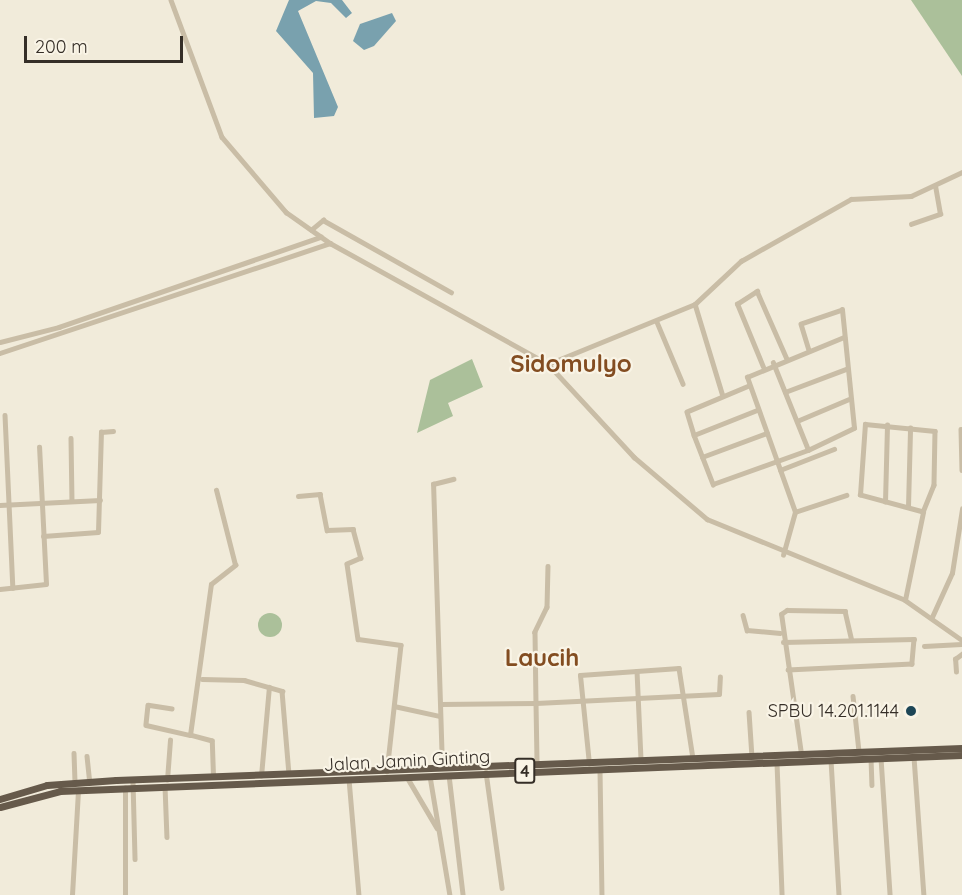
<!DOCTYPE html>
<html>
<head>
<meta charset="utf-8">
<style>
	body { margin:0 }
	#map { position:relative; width:962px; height:895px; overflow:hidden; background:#f1ebda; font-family:Quicksand,sans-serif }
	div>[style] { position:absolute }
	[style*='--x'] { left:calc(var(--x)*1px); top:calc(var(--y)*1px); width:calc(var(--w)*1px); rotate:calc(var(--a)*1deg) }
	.green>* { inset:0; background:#abc09a }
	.round { border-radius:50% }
	.water>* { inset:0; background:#79a1ae }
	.minor>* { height:4.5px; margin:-2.25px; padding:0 2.25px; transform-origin:2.25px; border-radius:2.25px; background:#c9bda6 }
	.trunk>* { height:7px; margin:-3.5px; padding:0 3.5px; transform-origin:3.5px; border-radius:3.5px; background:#665a4b }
	.dots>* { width:16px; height:16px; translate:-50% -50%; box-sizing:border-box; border:3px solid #f9f4e6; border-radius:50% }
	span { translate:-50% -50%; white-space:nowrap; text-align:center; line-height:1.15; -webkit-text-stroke:4.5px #f9f4e6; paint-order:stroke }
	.shield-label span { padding:2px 4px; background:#f9f4e6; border:2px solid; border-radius:4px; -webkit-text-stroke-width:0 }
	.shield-label { font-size:16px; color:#352e27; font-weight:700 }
	.poi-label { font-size:18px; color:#352e27 }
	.right { translate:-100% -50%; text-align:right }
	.street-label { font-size:18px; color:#352e27 }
	.district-label { font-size:24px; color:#834d21; font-weight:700 }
	.scale { position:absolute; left:24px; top:36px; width:159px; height:27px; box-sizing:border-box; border:3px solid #352e27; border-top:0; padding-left:8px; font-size:18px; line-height:21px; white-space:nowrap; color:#352e27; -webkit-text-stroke:4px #f9f4e6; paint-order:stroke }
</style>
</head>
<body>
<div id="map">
	<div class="green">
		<div style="clip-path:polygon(911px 0,962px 0,962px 76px)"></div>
		<div style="clip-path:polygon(472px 359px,483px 387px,448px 403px,453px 416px,417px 433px,430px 380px)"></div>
		<div class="round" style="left:258px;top:613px;width:24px;height:24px"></div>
	</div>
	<div class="water">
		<div style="clip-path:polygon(289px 0,342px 0,352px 13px,346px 18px,331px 3px,316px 1px,298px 11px,338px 107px,334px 116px,314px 118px,313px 73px,276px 31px)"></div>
		<div style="clip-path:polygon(392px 13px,396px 21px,374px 46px,364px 50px,353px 41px,360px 24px)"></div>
	</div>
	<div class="minor">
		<div style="--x:171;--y:0;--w:146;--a:69.6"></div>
		<div style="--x:222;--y:137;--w:99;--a:49.5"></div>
		<div style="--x:286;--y:212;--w:54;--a:35.2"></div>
		<div style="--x:330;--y:243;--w:249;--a:29"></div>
		<div style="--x:548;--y:364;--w:127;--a:47.2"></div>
		<div style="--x:634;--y:457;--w:96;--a:40.3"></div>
		<div style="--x:707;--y:519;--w:214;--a:22.2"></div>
		<div style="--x:905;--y:600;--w:70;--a:35.1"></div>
		<div style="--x:911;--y:224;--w:31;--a:-19"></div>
		<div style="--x:940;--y:214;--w:27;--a:-100"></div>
		<div style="--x:311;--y:230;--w:16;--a:-40"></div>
		<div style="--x:323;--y:220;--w:147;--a:29.4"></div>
		<div style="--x:695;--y:304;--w:96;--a:73.1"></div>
		<div style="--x:657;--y:322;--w:67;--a:67.2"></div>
		<div style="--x:0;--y:342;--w:61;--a:-14.3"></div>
		<div style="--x:59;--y:327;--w:277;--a:-19"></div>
		<div style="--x:0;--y:353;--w:348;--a:-18.4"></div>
		<div style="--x:548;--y:364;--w:159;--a:-22.2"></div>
		<div style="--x:695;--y:304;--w:63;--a:-43.1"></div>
		<div style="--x:741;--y:261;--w:126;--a:-29.4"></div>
		<div style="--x:851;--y:199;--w:60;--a:-2.9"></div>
		<div style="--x:911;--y:196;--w:56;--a:-25.2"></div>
		<div style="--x:763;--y:367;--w:68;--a:-112.4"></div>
		<div style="--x:737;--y:304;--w:24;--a:-33"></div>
		<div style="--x:757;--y:291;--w:74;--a:66.2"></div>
		<div style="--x:749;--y:386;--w:67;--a:157.2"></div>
		<div style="--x:687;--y:412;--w:24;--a:73"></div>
		<div style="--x:694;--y:435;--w:68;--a:-21.6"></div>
		<div style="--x:785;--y:392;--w:65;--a:-20.7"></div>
		<div style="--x:5;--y:415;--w:173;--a:87.4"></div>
		<div style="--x:797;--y:421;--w:56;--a:-22.9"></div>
		<div style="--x:961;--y:429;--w:41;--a:88.6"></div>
		<div style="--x:694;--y:435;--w:53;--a:68.8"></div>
		<div style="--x:713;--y:484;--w:101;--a:-19.7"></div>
		<div style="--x:808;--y:450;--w:94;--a:-111.9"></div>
		<div style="--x:71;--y:438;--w:62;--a:89.1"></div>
		<div style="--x:808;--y:450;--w:51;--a:-25.6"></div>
		<div style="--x:854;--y:428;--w:119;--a:-95.8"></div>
		<div style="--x:842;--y:310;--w:43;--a:161.1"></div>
		<div style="--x:801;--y:324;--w:27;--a:73"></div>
		<div style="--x:702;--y:457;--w:69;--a:-20.3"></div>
		<div style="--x:780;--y:470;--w:58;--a:-21.3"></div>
		<div style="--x:298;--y:496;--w:22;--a:-5"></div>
		<div style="--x:320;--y:494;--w:37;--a:79"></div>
		<div style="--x:327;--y:530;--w:26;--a:-2"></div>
		<div style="--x:353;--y:529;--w:30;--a:75"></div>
		<div style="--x:361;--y:558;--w:15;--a:157"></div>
		<div style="--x:347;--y:564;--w:76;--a:81.7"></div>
		<div style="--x:358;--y:639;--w:43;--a:7.9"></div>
		<div style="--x:401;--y:645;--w:127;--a:96.3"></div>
		<div style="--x:885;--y:502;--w:77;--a:-88.5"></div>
		<div style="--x:0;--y:505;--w:100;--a:-2.9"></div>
		<div style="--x:908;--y:507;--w:79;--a:-88.5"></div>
		<div style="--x:795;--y:512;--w:54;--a:-18.4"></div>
		<div style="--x:43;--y:536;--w:55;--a:-4.2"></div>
		<div style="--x:98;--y:532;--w:100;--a:-88.3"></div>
		<div style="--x:101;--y:432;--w:12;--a:-5"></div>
		<div style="--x:783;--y:555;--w:45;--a:-74.4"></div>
		<div style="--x:795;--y:512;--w:143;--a:-109.6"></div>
		<div style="--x:747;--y:377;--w:105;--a:-22.4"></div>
		<div style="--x:548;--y:566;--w:41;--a:91.4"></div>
		<div style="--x:547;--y:607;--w:28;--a:116"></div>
		<div style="--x:535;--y:632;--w:71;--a:89.2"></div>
		<div style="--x:536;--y:703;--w:183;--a:-2.8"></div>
		<div style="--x:719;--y:694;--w:17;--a:-87"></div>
		<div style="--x:0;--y:589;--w:46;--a:-6.2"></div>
		<div style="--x:46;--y:584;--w:137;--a:-92.9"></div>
		<div style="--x:905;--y:600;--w:90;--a:-78.4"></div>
		<div style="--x:923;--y:512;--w:65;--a:-164.9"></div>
		<div style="--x:860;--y:495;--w:71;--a:-86"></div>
		<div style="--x:865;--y:424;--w:70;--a:5.7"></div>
		<div style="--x:935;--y:431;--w:54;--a:91.1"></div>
		<div style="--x:934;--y:485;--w:29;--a:112"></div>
		<div style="--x:743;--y:615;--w:16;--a:75"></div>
		<div style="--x:747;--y:630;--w:33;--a:5"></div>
		<div style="--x:932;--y:617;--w:48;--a:-65.6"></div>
		<div style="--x:952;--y:573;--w:65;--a:-81.1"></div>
		<div style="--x:783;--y:642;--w:131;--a:-1.3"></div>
		<div style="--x:914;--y:639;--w:25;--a:95"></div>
		<div style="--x:912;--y:664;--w:124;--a:177.2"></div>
		<div style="--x:924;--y:646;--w:38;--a:-3"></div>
		<div style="--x:637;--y:671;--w:89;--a:87.4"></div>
		<div style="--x:956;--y:672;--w:13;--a:-94"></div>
		<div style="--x:955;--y:659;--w:9;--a:-36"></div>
		<div style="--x:202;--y:679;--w:42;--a:1.4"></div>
		<div style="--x:244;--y:680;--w:40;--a:16"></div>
		<div style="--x:282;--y:691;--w:83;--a:85.2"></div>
		<div style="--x:853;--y:696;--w:55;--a:83.8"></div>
		<div style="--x:441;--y:704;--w:95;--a:-0.6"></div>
		<div style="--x:536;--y:703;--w:59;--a:89"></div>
		<div style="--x:394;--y:706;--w:47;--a:12.3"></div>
		<div style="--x:172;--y:709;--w:24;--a:-171"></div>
		<div style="--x:148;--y:705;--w:20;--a:96"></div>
		<div style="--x:146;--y:725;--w:45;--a:12.8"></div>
		<div style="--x:749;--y:712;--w:45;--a:86.2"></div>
		<div style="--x:74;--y:753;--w:31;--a:88"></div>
		<div style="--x:801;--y:754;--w:141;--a:-98.1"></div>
		<div style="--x:781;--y:614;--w:7;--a:-34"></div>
		<div style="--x:787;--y:610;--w:58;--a:1"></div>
		<div style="--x:845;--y:611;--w:28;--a:77"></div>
		<div style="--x:87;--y:756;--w:27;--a:84"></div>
		<div style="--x:914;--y:757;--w:138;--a:85.9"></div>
		<div style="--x:871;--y:758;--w:27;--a:88"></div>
		<div style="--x:881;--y:758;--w:137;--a:86.2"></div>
		<div style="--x:831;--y:760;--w:135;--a:86.6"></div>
		<div style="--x:777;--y:763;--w:132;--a:87.8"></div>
		<div style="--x:589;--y:764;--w:89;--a:-95.8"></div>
		<div style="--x:580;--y:675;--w:99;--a:-4"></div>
		<div style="--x:679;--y:668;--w:91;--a:81.2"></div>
		<div style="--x:442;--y:768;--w:284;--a:-91.8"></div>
		<div style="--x:433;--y:484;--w:21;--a:-14"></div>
		<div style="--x:600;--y:770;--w:125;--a:89.1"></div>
		<div style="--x:486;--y:772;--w:117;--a:82.1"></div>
		<div style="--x:449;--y:775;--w:121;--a:83.3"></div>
		<div style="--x:213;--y:776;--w:35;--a:-92"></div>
		<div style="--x:212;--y:741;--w:23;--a:-165"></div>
		<div style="--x:190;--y:735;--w:152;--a:-82.1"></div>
		<div style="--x:211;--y:584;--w:31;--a:-38"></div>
		<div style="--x:235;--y:565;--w:77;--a:-104.2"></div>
		<div style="--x:261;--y:776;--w:89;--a:-84.9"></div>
		<div style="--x:430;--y:776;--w:121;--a:80.5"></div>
		<div style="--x:407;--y:777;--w:59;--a:59.5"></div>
		<div style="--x:349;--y:779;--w:116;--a:85.1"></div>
		<div style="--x:167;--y:780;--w:40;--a:-85.7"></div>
		<div style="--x:133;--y:781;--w:78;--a:88.5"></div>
		<div style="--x:165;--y:786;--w:51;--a:87.8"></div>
		<div style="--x:72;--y:895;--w:105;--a:-86.7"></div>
		<div style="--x:125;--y:895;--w:107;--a:-90"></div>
	</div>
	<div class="trunk">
		<div style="--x:0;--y:799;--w:49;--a:-16.6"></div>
		<div style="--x:47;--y:785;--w:69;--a:-4.1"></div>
		<div style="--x:116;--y:780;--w:847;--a:-2.17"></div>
		<div style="--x:0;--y:807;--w:62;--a:-14.9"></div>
		<div style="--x:60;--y:791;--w:903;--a:-2.29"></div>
	</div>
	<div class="dots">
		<div style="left:911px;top:711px;background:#1d4656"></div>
	</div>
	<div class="shield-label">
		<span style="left:525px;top:771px">4</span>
	</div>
	<div class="poi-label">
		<span class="right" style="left:899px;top:711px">SPBU 14.201.1144</span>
	</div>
	<div class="street-label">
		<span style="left:407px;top:761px;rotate:-3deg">Jalan Jamin Ginting</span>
	</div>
	<div class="district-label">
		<span style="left:571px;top:364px">Sidomulyo</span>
		<span style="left:542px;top:658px">Laucih</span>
	</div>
	<div class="scale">200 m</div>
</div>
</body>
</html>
